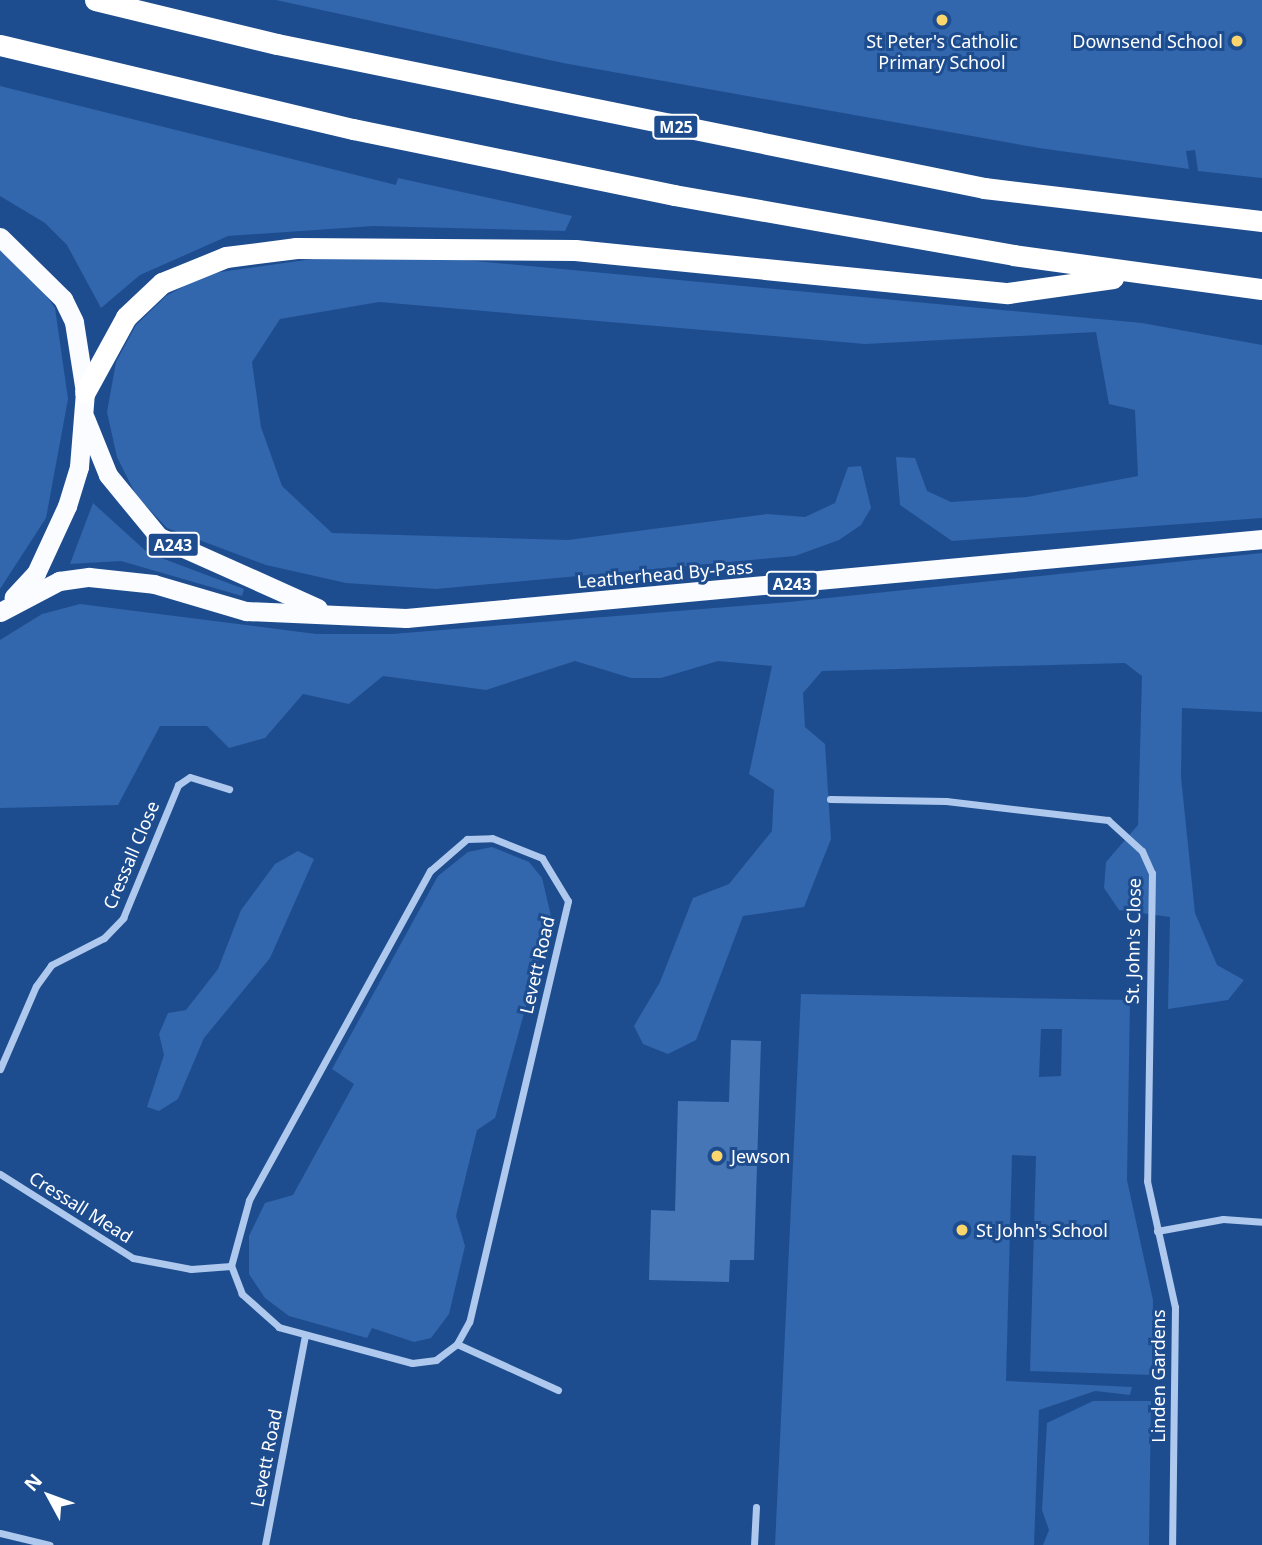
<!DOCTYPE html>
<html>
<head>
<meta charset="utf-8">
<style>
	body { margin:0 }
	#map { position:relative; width:1262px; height:1545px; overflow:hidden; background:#1e4d8f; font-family:"Noto Sans",sans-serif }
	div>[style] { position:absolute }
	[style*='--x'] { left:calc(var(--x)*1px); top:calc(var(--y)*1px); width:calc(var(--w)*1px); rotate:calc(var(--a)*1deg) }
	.green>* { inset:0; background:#3266ad }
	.building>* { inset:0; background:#4776b7 }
	.minor>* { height:7px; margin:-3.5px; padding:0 3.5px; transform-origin:3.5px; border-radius:3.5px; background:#aec9ed }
	.trunk>* { height:19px; margin:-9.5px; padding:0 9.5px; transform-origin:9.5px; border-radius:9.5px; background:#fafcff }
	.motorway>* { height:21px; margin:-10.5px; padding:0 10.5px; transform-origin:10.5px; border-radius:10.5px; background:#fff }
	.dots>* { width:19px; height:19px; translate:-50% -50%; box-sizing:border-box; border:4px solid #1e4d8f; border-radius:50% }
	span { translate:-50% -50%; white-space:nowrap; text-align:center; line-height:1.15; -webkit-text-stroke:6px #1e4d8f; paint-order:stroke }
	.shield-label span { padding:2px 5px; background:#1e4d8f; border:2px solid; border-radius:5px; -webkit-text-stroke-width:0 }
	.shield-label { font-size:16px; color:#fff; font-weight:700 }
	.poi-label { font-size:18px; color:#fff }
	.right { translate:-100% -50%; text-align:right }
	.left { translate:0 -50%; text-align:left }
	.street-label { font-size:18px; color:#fff }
	.north { position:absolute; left:14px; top:1461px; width:70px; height:70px; -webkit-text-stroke:5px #1e4d8f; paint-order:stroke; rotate:311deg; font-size:19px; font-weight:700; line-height:28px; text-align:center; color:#fff }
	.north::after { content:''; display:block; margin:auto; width:24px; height:32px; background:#fff; clip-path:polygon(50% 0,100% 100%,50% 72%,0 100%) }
</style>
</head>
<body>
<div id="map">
	<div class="green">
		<div style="clip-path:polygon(276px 0,1262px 0,1262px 178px,1198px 171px,1195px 150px,1186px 151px,1189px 169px,1039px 148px,563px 63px)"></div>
		<div style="clip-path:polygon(0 86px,396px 185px,398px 178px,572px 216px,565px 231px,373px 226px,228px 236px,140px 275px,101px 308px,67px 245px,45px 223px,0 196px)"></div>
		<div style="clip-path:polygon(0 249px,28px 269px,55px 308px,68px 399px,46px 518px,0 589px)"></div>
		<div style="clip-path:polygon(327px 257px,464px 260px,1142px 323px,1262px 345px,1262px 518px,952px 541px,900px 505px,896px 457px,915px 458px,927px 491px,951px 502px,1027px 497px,1138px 476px,1135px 410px,1109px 404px,1096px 332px,865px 344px,379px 302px,280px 319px,252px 362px,261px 427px,282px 486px,332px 533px,568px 540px,767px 514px,805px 517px,835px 503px,848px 467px,861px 466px,871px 508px,861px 525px,839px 540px,795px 556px,436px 589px,346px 583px,266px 565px,167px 528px,136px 495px,117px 457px,107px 412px,116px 362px,136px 325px,166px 296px,206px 274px)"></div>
		<div style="clip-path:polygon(93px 503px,148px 553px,244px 589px,242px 596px,121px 561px,70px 564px)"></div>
		<div style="clip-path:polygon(1262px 553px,1262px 712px,1182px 708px,1181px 777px,1195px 913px,1217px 965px,1244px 980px,1228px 1000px,1168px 1009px,1170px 917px,1119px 910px,1104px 888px,1106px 862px,1138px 825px,1142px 676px,1125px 663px,822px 671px,803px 693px,805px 727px,825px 744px,831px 839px,804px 907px,743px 916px,696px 1040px,668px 1054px,643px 1044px,634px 1026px,660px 982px,693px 898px,729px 884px,772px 831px,774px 790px,749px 774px,772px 666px,718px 661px,661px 678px,631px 678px,575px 661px,486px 690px,383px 676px,349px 704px,303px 694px,265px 738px,229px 748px,207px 726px,160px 726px,118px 805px,0 808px,0 640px,42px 614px,80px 604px,316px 634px,392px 634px,789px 602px)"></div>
		<div style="clip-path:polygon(492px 847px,529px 862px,542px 878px,551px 916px,495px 1118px,477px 1130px,456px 1216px,465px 1246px,449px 1314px,431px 1338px,414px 1342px,372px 1328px,367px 1338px,289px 1316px,265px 1298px,249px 1274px,249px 1236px,265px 1203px,293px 1195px,354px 1084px,332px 1069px,438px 876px,468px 852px)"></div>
		<div style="clip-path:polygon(298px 851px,314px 859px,270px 958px,204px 1038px,178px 1099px,159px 1111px,147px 1107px,164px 1055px,159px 1034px,168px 1013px,186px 1010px,218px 969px,241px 910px,275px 864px)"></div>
		<div style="clip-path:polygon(evenodd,801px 994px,1130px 1000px,1127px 1180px,1153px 1300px,1152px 1375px,1030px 1371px,1036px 1156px,1012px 1155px,1006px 1381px,1132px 1387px,1130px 1395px,1095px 1391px,1039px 1410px,1034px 1545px,775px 1545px,801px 994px,1041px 1029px,1062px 1029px,1061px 1076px,1039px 1077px,1041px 1029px)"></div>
		<div style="clip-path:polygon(1093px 1401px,1151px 1401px,1149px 1545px,1043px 1545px,1049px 1530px,1042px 1510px,1047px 1423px)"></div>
	</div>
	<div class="building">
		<div style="clip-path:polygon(731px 1040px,761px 1041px,754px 1260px,730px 1260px,729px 1282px,649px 1280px,651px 1210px,675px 1211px,678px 1101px,729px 1102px)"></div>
	</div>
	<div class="minor">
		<div style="--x:830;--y:799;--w:116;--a:1"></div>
		<div style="--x:946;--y:801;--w:163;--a:6.7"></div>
		<div style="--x:1108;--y:820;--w:46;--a:42.4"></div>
		<div style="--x:1142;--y:851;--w:24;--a:66"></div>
		<div style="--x:1152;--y:873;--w:308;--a:90.9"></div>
		<div style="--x:1147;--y:1181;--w:129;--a:77.5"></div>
		<div style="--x:1175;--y:1307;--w:238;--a:90.7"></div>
		<div style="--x:492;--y:838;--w:54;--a:21.8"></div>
		<div style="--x:542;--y:858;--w:50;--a:58.8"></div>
		<div style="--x:568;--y:901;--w:432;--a:103.2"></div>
		<div style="--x:469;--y:1322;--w:25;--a:119"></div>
		<div style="--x:457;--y:1344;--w:26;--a:143"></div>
		<div style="--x:436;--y:1360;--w:24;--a:173"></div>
		<div style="--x:412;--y:1363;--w:138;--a:-164.9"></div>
		<div style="--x:279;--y:1327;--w:50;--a:-138.3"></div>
		<div style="--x:242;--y:1294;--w:30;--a:-111"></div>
		<div style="--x:231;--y:1266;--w:68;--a:-74.7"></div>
		<div style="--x:249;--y:1200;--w:376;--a:-61.2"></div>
		<div style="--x:430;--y:871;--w:49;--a:-40.9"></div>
		<div style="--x:467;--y:839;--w:25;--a:-2"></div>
		<div style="--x:0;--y:1069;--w:90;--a:-66.6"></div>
		<div style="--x:36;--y:986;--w:26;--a:-54"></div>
		<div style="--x:51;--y:965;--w:59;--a:-27"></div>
		<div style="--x:104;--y:938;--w:28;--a:-46"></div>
		<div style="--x:123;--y:918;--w:144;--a:-67.5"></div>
		<div style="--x:178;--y:785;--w:14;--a:-34"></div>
		<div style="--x:190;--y:777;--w:41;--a:17.1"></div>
		<div style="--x:0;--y:1174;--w:157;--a:32.3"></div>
		<div style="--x:133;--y:1258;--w:59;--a:10.7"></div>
		<div style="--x:191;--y:1269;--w:40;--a:-4.3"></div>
		<div style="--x:1157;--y:1231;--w:67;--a:-10.3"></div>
		<div style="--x:1223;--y:1219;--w:39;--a:4"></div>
		<div style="--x:457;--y:1344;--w:111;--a:24.5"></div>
		<div style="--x:0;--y:1533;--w:51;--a:13.5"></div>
		<div style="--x:265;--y:1545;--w:213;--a:-79.2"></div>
		<div style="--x:754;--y:1545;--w:38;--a:-87"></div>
	</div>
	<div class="trunk">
		<div style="--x:0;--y:237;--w:88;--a:44.5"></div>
		<div style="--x:63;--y:299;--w:25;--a:64"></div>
		<div style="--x:74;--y:322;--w:71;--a:81.1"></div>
		<div style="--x:85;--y:392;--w:75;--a:94.6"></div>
		<div style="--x:79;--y:467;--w:41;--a:107.1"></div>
		<div style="--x:67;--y:506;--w:74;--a:114.8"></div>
		<div style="--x:36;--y:573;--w:33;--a:133"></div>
		<div style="--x:85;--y:418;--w:61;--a:68"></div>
		<div style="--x:108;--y:475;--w:80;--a:50.6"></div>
		<div style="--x:159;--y:537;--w:174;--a:24.1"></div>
		<div style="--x:0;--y:612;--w:67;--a:-27.7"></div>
		<div style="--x:59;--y:581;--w:30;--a:-8"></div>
		<div style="--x:89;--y:577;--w:65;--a:6.1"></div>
		<div style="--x:154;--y:584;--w:96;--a:16.4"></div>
		<div style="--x:246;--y:611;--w:160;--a:2.5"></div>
		<div style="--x:406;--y:618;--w:860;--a:-5.27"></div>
	</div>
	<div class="motorway">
		<div style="--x:95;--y:0;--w:187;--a:13.6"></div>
		<div style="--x:277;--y:44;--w:722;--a:11.51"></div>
		<div style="--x:984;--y:188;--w:280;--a:6.8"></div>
		<div style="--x:0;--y:45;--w:363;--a:13.4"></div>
		<div style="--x:353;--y:129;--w:328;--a:11.6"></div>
		<div style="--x:674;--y:195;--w:344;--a:10"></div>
		<div style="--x:1013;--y:255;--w:251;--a:7.8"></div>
		<div style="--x:85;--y:392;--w:85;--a:-61.3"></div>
		<div style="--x:126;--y:317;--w:50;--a:-43.4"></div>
		<div style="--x:162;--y:283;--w:69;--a:-22.1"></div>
		<div style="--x:226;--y:257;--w:71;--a:-7.3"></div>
		<div style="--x:296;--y:248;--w:279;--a:0.4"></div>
		<div style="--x:575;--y:250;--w:435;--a:5.7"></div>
		<div style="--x:1008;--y:293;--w:106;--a:-8.1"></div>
	</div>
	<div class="dots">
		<div style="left:942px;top:20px;background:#fcd66d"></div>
		<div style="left:1237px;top:41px;background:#fcd66d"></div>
		<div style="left:717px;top:1156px;background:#fcd66d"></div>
		<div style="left:962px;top:1230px;background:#fcd66d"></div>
	</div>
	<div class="shield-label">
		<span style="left:676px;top:127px">M25</span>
		<span style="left:173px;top:545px">A243</span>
		<span style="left:792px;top:584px">A243</span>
	</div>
	<div class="poi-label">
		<span class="right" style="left:1223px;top:41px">Downsend School</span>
		<span style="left:942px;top:52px">St Peter's Catholic<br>Primary School</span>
		<span class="left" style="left:731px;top:1156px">Jewson</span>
		<span class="left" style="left:976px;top:1230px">St John's School</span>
	</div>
	<div class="street-label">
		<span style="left:665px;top:574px;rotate:-5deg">Leatherhead By-Pass</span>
		<span style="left:131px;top:855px;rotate:-67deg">Cressall Close</span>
		<span style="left:1133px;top:941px;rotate:-89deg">St. John's Close</span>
		<span style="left:537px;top:965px;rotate:-77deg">Levett Road</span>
		<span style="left:81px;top:1207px;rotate:32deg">Cressall Mead</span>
		<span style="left:1158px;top:1376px;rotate:-90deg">Linden Gardens</span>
		<span style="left:266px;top:1458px;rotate:-79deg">Levett Road</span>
	</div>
	<div class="north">N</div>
</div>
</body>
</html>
